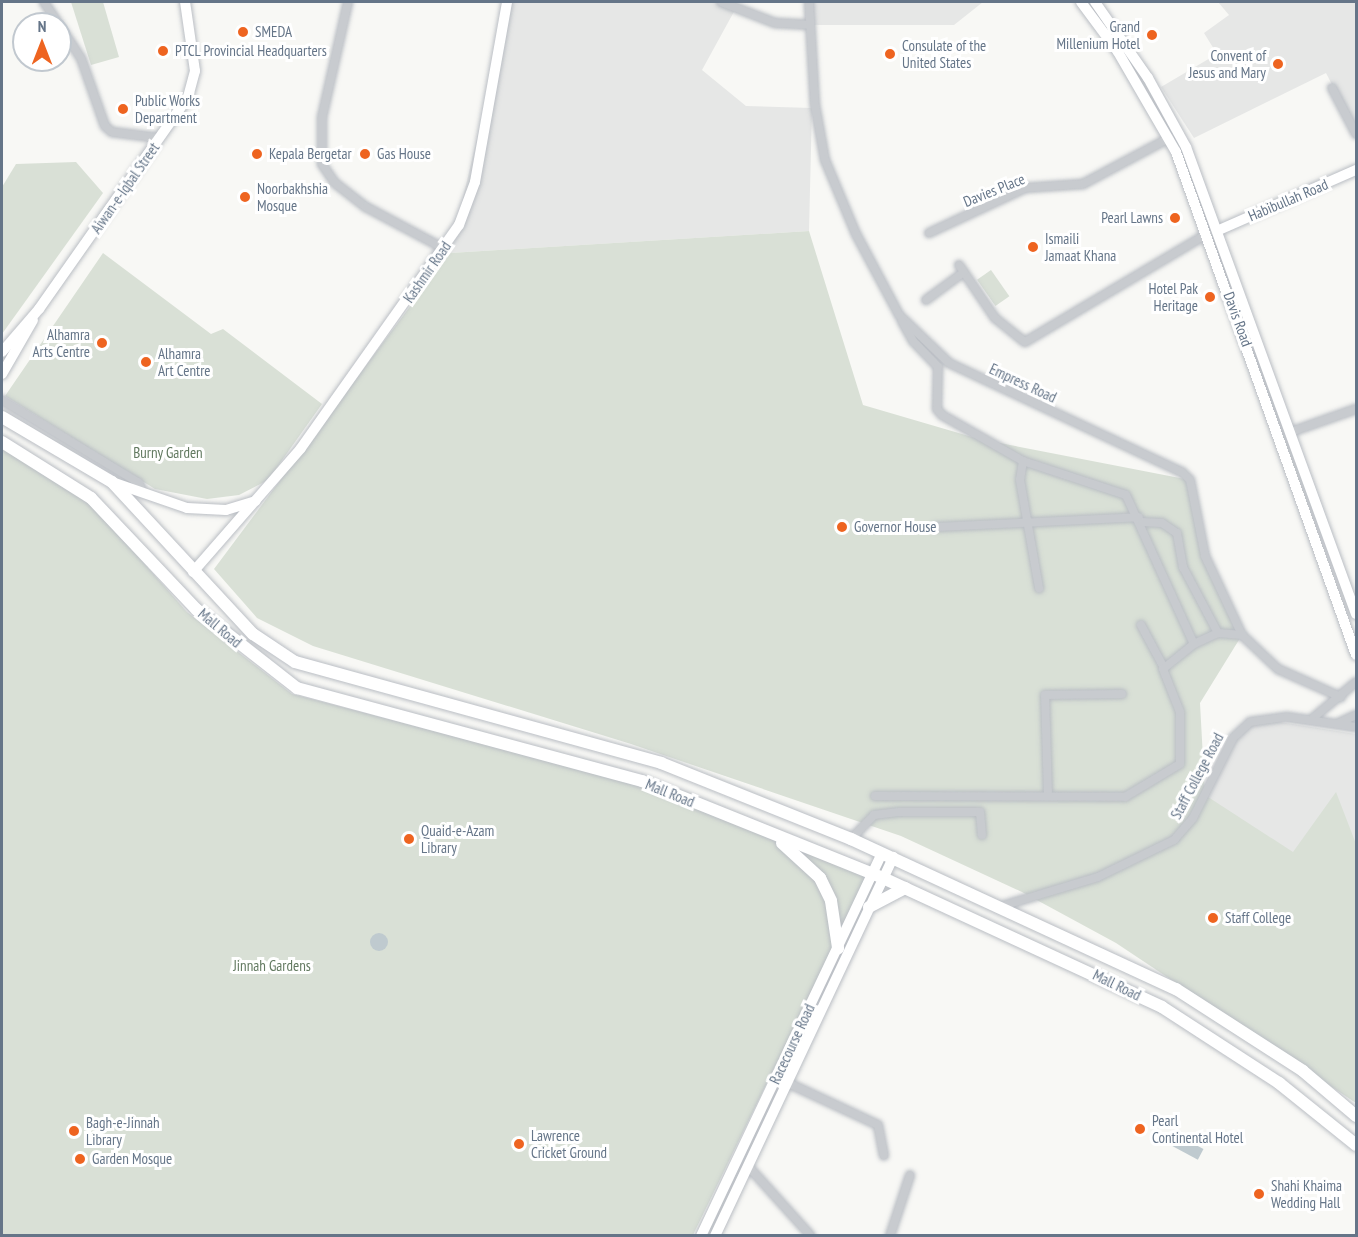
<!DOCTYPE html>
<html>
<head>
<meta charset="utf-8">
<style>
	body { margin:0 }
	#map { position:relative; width:1358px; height:1237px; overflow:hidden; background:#f8f8f5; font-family:"PT Sans Narrow",sans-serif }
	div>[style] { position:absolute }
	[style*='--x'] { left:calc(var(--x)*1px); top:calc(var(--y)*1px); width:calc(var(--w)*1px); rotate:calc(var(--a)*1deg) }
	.built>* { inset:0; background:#e6e7e6 }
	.green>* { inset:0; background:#d9e0d6; transform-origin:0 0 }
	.water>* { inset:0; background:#bfcacf; transform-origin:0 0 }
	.round { border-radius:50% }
	.roads { filter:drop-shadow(0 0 2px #babec4) drop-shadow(0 0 2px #babec4) }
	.street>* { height:8px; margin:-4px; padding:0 4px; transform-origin:4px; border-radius:4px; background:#c8cbcf }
	.secondary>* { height:10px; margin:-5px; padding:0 5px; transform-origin:5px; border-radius:5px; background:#fff }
	.primary>* { height:12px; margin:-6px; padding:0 6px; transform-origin:6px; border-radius:6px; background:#fff }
	.dots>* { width:16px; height:16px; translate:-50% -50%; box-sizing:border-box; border:3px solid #fff; border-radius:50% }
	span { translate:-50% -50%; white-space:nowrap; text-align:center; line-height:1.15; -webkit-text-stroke:6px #fff; paint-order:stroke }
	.poi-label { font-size:15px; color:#657588 }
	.right { translate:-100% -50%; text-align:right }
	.left { translate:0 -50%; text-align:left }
	.street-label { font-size:15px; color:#657588 }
	.park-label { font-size:15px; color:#637a61 }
	.frame { position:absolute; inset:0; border:3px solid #657588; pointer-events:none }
	.north { position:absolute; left:12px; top:12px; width:60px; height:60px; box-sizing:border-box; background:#fff; border:2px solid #c1c8cf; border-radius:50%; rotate:0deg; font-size:16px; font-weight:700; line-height:24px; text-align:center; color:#657588 }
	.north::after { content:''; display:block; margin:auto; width:21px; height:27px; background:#ee6420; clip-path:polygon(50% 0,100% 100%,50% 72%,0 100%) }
</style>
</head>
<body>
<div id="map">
	<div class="built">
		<div style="clip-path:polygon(509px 2px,722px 2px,736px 8px,702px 70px,746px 106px,812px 108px,809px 231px,450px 253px)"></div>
		<div style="clip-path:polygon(809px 2px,983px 2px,954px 25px,809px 25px)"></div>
		<div style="clip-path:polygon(1218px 2px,1356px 2px,1356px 131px,1326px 73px,1194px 138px,1161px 87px,1217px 54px,1204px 33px,1229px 15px)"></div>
		<div style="clip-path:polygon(1261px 719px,1356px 734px,1356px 1103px,1306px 1065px,1174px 840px,1233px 738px)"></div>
	</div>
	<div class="green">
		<div style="clip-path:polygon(71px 2px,103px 2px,119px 57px,91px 65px)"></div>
		<div style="clip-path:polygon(76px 162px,103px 193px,2px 334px,2px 187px,16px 164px)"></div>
		<div style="clip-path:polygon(809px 231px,863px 405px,979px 439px,1190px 480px,1205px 556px,1242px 635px,1200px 703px,1205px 795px,1293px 852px,1336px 792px,1356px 844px,1356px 1103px,1116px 943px,1022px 892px,901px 836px,631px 744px,313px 646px,257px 618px,214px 569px,450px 253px)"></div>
		<div style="clip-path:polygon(103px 253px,211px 334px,223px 329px,322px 404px,268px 480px,239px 495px,207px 499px,155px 489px,5px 396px)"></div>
		<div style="left:991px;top:270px;width:32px;height:17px;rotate:55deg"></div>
		<div style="clip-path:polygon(2px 448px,89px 501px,187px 612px,292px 694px,642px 785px,868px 875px,693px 1235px,2px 1235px)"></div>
	</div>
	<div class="water">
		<div class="round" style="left:370px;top:933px;width:18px;height:18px"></div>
		<div style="left:1177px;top:1135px;width:30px;height:12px;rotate:28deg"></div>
	</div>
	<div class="roads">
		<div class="street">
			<div style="--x:44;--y:2;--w:27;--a:56"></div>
			<div style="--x:348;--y:2;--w:118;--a:102.7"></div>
			<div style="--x:322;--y:117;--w:47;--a:90"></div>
			<div style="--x:322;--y:164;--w:23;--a:56"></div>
			<div style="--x:335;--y:183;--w:39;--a:38"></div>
			<div style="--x:366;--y:207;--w:89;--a:28"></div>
			<div style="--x:721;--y:2;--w:58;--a:21.3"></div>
			<div style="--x:775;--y:23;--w:34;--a:3"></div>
			<div style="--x:809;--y:2;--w:103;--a:86.7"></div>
			<div style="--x:815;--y:105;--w:56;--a:79.7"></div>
			<div style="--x:825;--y:160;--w:80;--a:67.3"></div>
			<div style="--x:856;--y:234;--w:92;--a:62"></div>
			<div style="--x:899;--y:315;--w:69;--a:43.8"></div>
			<div style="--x:949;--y:363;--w:257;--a:25.1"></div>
			<div style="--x:1182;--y:472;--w:11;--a:45"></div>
			<div style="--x:1190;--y:480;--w:77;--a:78.8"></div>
			<div style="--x:1205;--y:556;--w:87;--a:64.9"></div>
			<div style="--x:1242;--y:635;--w:50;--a:43.4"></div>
			<div style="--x:1278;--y:669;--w:69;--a:24"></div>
			<div style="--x:60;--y:26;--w:38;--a:57"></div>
			<div style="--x:81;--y:58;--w:72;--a:70.6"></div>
			<div style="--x:105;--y:126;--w:9;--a:41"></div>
			<div style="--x:112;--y:132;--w:48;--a:7.1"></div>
			<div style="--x:1332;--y:88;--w:52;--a:62.4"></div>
			<div style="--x:929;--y:233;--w:106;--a:-25.1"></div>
			<div style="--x:1025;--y:188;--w:58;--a:-3.9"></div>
			<div style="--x:1083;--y:184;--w:98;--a:-28.1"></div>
			<div style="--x:959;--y:265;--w:64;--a:55.8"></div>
			<div style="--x:995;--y:318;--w:38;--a:39"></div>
			<div style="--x:1025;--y:342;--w:212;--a:-30.7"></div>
			<div style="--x:926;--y:300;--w:47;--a:-36.4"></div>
			<div style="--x:902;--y:321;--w:23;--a:61"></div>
			<div style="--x:913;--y:341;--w:36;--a:46"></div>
			<div style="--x:938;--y:367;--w:42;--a:91.4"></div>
			<div style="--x:937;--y:409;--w:8;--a:50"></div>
			<div style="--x:942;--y:415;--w:93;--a:29.6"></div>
			<div style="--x:1023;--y:461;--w:108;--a:18.3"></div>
			<div style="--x:1126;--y:495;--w:164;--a:65.5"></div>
			<div style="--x:1194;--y:644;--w:26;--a:-25"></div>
			<div style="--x:1218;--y:633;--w:24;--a:5"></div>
			<div style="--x:2;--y:400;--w:160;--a:31.2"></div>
			<div style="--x:139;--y:483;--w:11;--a:68"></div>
			<div style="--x:1291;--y:432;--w:69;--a:-19.5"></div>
			<div style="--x:1023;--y:461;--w:19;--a:99"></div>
			<div style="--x:1020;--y:480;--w:110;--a:80"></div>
			<div style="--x:1142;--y:522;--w:20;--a:3"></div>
			<div style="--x:1162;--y:523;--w:18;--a:34"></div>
			<div style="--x:1177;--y:533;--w:35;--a:80"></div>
			<div style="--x:1183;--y:567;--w:75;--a:62.1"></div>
			<div style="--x:936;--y:527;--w:203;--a:-2.8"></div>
			<div style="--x:1141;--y:625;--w:47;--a:61.8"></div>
			<div style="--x:1313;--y:718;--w:56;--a:-39.9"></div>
			<div style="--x:1339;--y:723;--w:19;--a:-25"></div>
			<div style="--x:1048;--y:795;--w:100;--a:-91.7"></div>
			<div style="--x:1045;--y:695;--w:77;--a:-0.7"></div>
			<div style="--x:875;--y:796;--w:250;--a:0.2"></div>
			<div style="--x:1125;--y:797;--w:64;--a:-31"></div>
			<div style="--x:1180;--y:764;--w:52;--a:-90"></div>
			<div style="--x:1180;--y:712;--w:46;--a:-111.6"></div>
			<div style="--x:1163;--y:669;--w:40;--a:-39"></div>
			<div style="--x:851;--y:839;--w:33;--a:-46"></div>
			<div style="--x:874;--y:815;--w:25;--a:-7"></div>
			<div style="--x:899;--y:812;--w:81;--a:0"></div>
			<div style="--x:980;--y:812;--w:23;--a:85"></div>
			<div style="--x:1002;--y:906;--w:100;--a:-16.8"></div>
			<div style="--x:1098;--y:877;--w:85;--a:-26"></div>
			<div style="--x:1174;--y:840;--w:29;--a:-49"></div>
			<div style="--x:1193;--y:818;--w:89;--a:-63.4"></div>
			<div style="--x:1233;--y:738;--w:23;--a:-43"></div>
			<div style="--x:1250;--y:722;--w:37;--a:-8"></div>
			<div style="--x:1287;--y:717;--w:70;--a:8.2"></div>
			<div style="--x:788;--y:1083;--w:99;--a:25"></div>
			<div style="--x:878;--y:1125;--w:31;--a:79"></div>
			<div style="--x:748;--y:1166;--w:94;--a:48"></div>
			<div style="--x:890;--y:1236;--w:64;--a:-71.8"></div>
		</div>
		<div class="secondary">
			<div style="--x:1081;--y:2;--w:62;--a:53.5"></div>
			<div style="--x:1118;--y:52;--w:116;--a:59.9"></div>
			<div style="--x:1176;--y:152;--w:534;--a:70.31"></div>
			<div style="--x:1095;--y:2;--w:93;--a:55.1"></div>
			<div style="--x:1148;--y:78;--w:79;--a:61.2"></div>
			<div style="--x:1186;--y:147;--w:497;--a:70"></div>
			<div style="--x:1219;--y:230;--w:150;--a:-23.7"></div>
			<div style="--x:2;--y:352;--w:57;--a:-49.3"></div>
			<div style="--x:39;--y:309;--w:259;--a:-54.9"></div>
			<div style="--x:188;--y:97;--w:27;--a:-75"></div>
			<div style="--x:195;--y:71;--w:70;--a:-98.2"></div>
			<div style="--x:2;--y:374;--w:62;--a:-60.1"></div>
			<div style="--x:112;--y:482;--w:79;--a:19.1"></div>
			<div style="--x:187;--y:508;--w:39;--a:3"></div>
			<div style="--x:226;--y:510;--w:31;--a:-17"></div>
			<div style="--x:193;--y:572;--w:164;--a:-48.9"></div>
			<div style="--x:301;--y:448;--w:273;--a:-54.7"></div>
			<div style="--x:459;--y:225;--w:46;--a:-69.6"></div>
			<div style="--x:475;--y:182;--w:183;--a:-79.9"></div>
			<div style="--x:701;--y:1236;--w:424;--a:-64.7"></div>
			<div style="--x:715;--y:1236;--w:419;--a:-64.8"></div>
		</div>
		<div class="primary">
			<div style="--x:2;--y:417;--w:128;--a:30.6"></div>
			<div style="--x:112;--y:482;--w:207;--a:47.2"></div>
			<div style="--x:253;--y:634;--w:50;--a:33.7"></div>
			<div style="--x:295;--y:662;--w:380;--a:15.4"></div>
			<div style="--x:661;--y:763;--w:205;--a:21.8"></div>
			<div style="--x:851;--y:839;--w:358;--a:24.8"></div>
			<div style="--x:1176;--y:989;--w:151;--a:32.8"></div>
			<div style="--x:1303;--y:1071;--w:70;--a:40.3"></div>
			<div style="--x:2;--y:442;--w:105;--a:32.2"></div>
			<div style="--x:91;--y:498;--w:154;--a:46.6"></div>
			<div style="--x:197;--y:610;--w:127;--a:38"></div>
			<div style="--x:297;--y:688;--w:357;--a:15.1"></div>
			<div style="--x:642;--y:781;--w:260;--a:21.9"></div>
			<div style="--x:883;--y:878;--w:307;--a:24.8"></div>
			<div style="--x:1162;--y:1007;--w:140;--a:33"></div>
			<div style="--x:1279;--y:1083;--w:99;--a:38.8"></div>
			<div style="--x:782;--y:843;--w:52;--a:42.6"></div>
			<div style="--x:820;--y:878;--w:25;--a:64"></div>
			<div style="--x:831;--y:901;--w:48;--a:81.5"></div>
			<div style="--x:869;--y:907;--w:41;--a:-27.8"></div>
		</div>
	</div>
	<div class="dots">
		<div style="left:243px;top:32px;background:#ee6420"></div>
		<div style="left:1152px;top:35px;background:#ee6420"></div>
		<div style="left:163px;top:51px;background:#ee6420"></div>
		<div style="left:890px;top:54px;background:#ee6420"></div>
		<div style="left:1278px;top:64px;background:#ee6420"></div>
		<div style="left:123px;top:109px;background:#ee6420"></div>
		<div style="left:257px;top:154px;background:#ee6420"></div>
		<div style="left:365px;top:154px;background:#ee6420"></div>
		<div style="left:245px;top:197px;background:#ee6420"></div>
		<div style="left:1175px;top:218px;background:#ee6420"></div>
		<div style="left:1033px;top:247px;background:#ee6420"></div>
		<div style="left:1210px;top:297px;background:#ee6420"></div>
		<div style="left:102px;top:343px;background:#ee6420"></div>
		<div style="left:146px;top:362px;background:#ee6420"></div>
		<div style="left:842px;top:527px;background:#ee6420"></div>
		<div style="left:409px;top:839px;background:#ee6420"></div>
		<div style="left:1213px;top:918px;background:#ee6420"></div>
		<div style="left:1140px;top:1129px;background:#ee6420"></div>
		<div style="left:74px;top:1131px;background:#ee6420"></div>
		<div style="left:519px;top:1144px;background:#ee6420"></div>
		<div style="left:80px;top:1159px;background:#ee6420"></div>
		<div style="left:1259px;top:1194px;background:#ee6420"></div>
	</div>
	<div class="poi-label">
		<span class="right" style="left:1140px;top:35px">Grand<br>Millenium Hotel</span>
		<span class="left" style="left:255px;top:32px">SMEDA</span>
		<span class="left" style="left:902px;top:54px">Consulate of the<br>United States</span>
		<span class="left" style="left:175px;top:51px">PTCL Provincial Headquarters</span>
		<span class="right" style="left:1266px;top:64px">Convent of<br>Jesus and Mary</span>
		<span class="left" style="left:135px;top:109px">Public Works<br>Department</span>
		<span class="left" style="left:269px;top:154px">Kepala Bergetar</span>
		<span class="left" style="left:377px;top:154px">Gas House</span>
		<span class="left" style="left:257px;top:197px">Noorbakhshia<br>Mosque</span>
		<span class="right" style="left:1163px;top:218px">Pearl Lawns</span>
		<span class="left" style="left:1045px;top:247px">Ismaili<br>Jamaat Khana</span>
		<span class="right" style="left:1198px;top:297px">Hotel Pak<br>Heritage</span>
		<span class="right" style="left:90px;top:343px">Alhamra<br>Arts Centre</span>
		<span class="left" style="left:158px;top:362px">Alhamra<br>Art Centre</span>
		<span class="left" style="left:854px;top:527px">Governor House</span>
		<span class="left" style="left:421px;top:839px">Quaid-e-Azam<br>Library</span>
		<span class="left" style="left:1225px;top:918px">Staff College</span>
		<span class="left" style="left:1152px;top:1129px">Pearl<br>Continental Hotel</span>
		<span class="left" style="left:86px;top:1131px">Bagh-e-Jinnah<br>Library</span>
		<span class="left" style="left:531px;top:1144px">Lawrence<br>Cricket Ground</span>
		<span class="left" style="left:92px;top:1159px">Garden Mosque</span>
		<span class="left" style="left:1271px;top:1194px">Shahi Khaima<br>Wedding Hall</span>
	</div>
	<div class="street-label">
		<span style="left:125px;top:188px;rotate:-55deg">Aiwan-e-Iqbal Street</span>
		<span style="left:994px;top:190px;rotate:-22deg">Davies Place</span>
		<span style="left:1288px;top:200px;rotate:-23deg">Habibullah Road</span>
		<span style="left:427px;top:272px;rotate:-55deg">Kashmir Road</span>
		<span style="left:1238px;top:319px;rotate:70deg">Davis Road</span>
		<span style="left:1023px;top:383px;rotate:25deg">Empress Road</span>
		<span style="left:220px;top:628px;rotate:40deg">Mall Road</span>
		<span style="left:1197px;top:776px;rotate:-62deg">Staff College Road</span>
		<span style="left:670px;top:793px;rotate:22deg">Mall Road</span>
		<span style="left:1117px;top:985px;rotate:26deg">Mall Road</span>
		<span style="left:792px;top:1044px;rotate:-65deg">Racecourse Road</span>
	</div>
	<div class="park-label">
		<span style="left:168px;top:453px">Burny Garden</span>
		<span style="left:272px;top:966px">Jinnah Gardens</span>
	</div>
	<div class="frame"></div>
	<div class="north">N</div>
</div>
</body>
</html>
